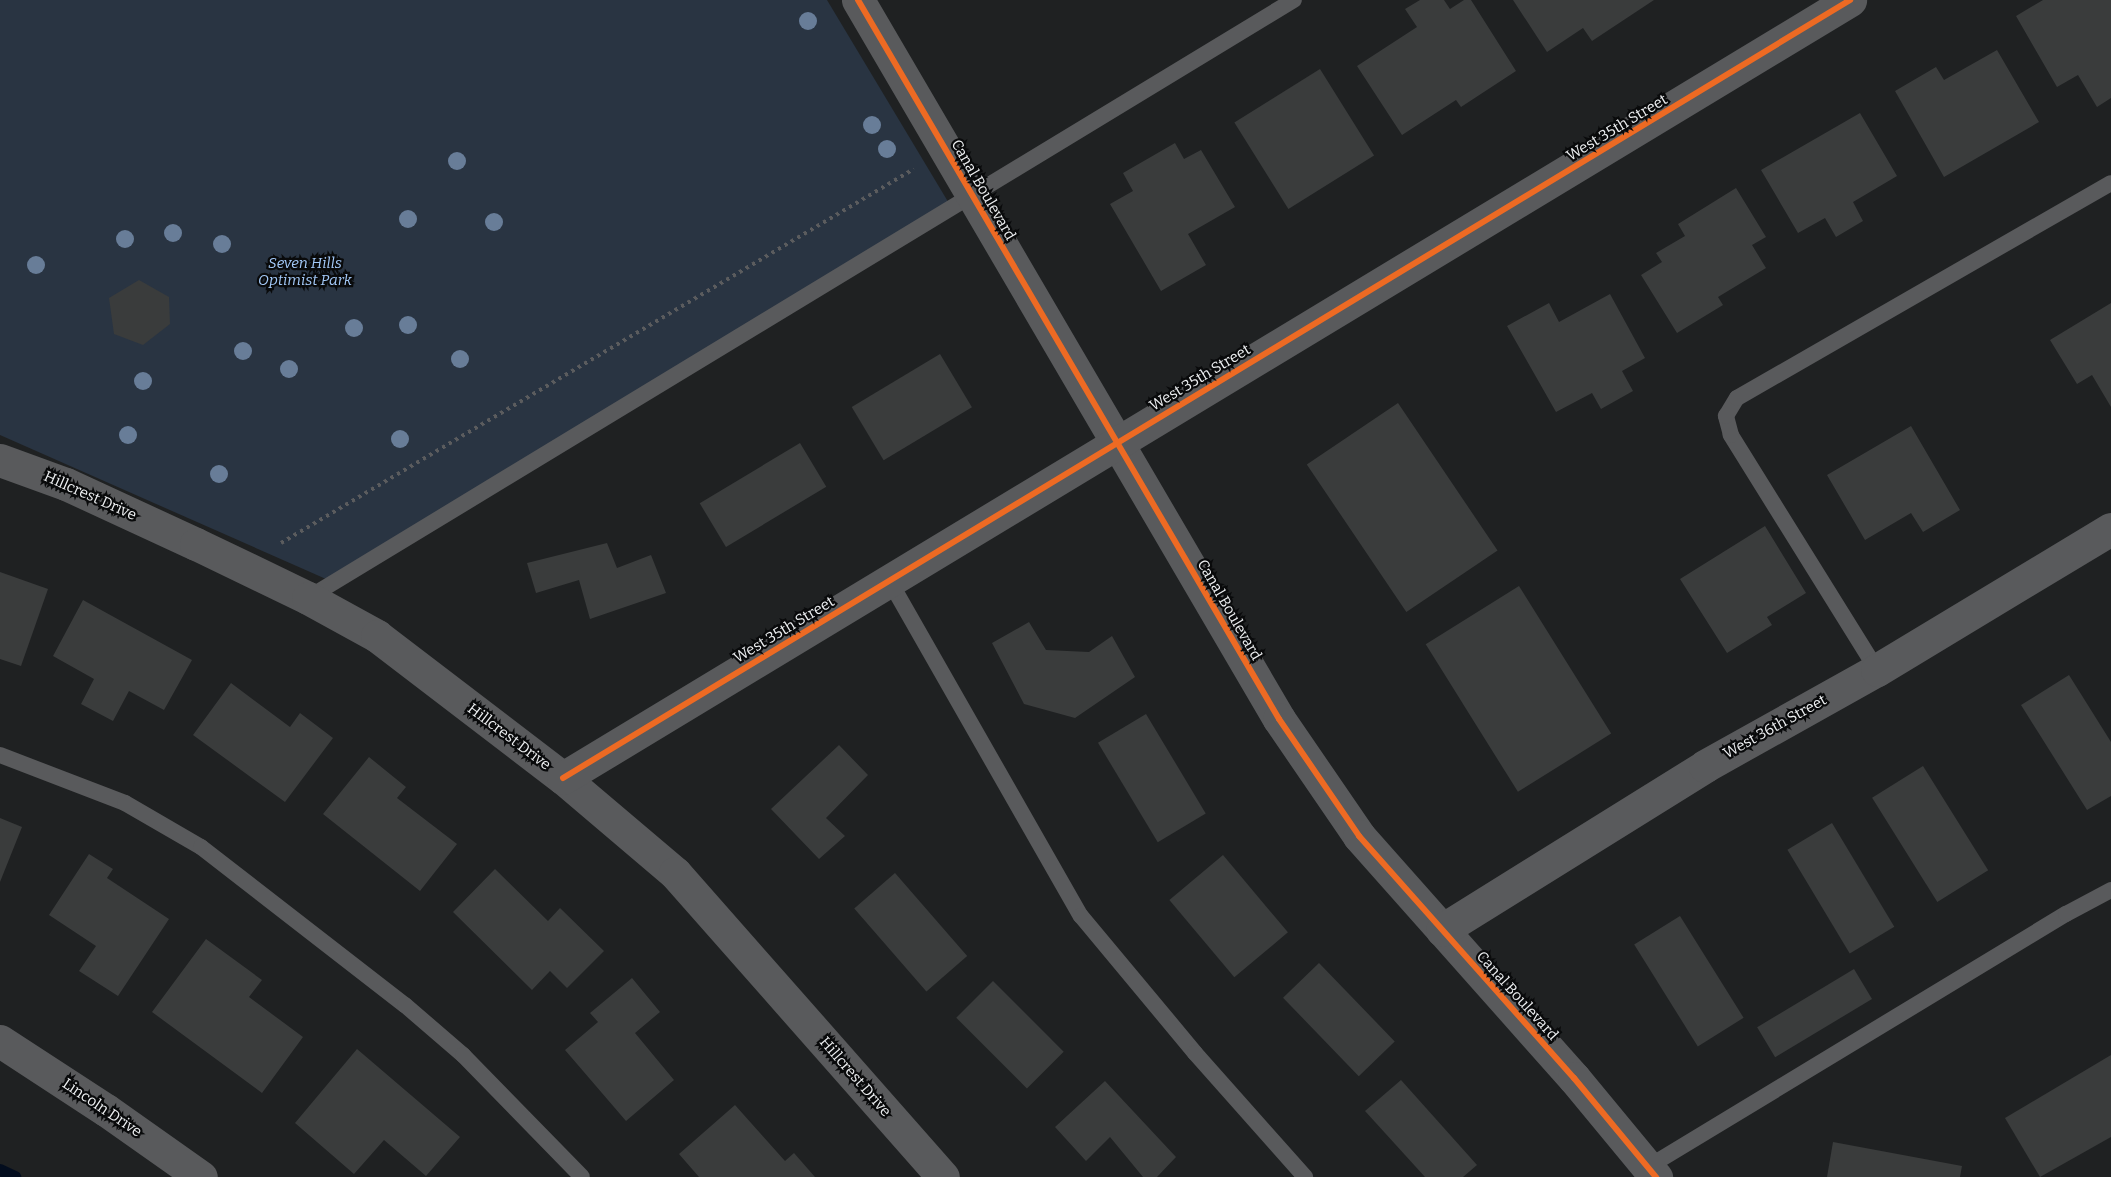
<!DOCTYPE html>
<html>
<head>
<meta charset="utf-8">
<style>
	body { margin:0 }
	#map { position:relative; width:2111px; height:1177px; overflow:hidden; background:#1f2122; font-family:Bitter,serif }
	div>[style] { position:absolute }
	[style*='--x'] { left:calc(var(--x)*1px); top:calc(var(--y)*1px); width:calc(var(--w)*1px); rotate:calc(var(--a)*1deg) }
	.green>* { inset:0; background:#293442 }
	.stream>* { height:12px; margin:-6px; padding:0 6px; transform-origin:6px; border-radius:6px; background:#030d1e }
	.building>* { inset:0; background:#3a3c3c; transform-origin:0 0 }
	.path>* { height:4px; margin-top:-2px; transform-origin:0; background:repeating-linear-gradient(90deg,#5b5c5e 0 3px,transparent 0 7.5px) }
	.lane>* { height:16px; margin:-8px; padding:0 8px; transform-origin:8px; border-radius:8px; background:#595a5c }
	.street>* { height:33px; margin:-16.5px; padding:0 16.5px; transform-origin:16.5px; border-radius:16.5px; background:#595a5c }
	.cycleway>* { height:6px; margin:-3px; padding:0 3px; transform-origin:3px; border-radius:3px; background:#ed6a23 }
	.trees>* { width:18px; height:18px; margin:-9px; border-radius:50%; background:#687d98 }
	span { translate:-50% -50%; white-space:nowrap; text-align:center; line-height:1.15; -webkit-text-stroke:4.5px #090a0b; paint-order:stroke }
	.street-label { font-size:15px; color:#eff1f3 }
	.park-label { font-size:15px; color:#a3c9f8; font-style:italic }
</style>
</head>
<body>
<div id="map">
	<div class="green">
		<div style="clip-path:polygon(0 0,827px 0,950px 205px,326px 579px,0 435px)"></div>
	</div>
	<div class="stream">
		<div style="--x:0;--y:1170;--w:17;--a:25"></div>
	</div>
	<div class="building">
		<div style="clip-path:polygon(1420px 0,1444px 0,1450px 9px,1464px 0,1471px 0,1516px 71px,1461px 107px,1456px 100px,1402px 135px,1357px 66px,1417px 27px,1405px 9px)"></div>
		<div style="clip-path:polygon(1513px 0,1654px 0,1592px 41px,1583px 28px,1547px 52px)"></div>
		<div style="clip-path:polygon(2043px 0,2111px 0,2111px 98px,2097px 107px,2078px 75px,2057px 87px,2016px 16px)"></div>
		<div style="clip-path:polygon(1997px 50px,2039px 122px,1944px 177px,1895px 91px,1936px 67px,1944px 80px)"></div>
		<div style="left:1320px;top:69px;width:102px;height:101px;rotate:58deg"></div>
		<div style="clip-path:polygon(1860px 113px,1897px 176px,1853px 202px,1863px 221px,1836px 237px,1825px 218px,1798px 233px,1761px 170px)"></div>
		<div style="clip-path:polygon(1175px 143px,1184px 159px,1201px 150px,1235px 207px,1188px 234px,1206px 265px,1161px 291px,1110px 204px,1133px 191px,1123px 173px)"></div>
		<div style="clip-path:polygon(1736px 188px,1766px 237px,1752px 245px,1766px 268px,1718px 297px,1723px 305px,1677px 333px,1641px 275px,1662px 262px,1656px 253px,1685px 236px,1678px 224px)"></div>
		<div style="clip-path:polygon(139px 280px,169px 297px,170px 324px,143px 345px,114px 334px,109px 298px)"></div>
		<div style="clip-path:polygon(1610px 294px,1645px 358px,1622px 371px,1633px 391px,1601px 409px,1592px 393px,1556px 412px,1507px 326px,1549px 303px,1559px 322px)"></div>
		<div style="clip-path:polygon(2111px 303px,2111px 407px,2092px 375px,2077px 384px,2050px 340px)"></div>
		<div style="left:940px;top:354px;width:62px;height:103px;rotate:59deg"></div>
		<div style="left:1398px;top:403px;width:178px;height:110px;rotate:56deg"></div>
		<div style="clip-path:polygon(1911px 426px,1960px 510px,1923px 532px,1911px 513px,1865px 540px,1827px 475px)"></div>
		<div style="left:800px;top:443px;width:51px;height:117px;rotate:59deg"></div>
		<div style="clip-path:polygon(1765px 526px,1806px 593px,1767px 617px,1772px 625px,1727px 653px,1680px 579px)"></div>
		<div style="clip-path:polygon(607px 543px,617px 568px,651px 555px,666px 593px,590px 619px,579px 580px,536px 593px,527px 563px)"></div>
		<div style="clip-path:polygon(0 572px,48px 589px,21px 666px,0 659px)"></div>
		<div style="left:1519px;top:586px;width:174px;height:110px;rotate:58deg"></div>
		<div style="clip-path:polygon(83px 600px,192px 660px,164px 710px,129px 691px,113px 721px,81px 704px,94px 679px,53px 656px)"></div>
		<div style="clip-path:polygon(1029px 622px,1046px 650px,1089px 652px,1112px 636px,1135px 677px,1075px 718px,1024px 704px,992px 643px)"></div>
		<div style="clip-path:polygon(2069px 675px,2111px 742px,2111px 796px,2087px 810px,2021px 705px)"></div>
		<div style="clip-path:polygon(231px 683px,290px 727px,300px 713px,333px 738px,285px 802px,193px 735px)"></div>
		<div style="left:1146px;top:714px;width:116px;height:56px;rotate:59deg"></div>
		<div style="clip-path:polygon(839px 745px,868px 775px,826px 818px,845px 836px,819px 859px,771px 809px)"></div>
		<div style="clip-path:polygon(369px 757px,406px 787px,397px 798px,457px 844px,420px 891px,323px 814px)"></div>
		<div style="left:1923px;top:766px;width:123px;height:60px;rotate:58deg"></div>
		<div style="clip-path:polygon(0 818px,22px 827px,0 882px)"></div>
		<div style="left:1832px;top:823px;width:121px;height:52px;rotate:59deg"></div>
		<div style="clip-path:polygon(89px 854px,113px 869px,107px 878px,169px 919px,118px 996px,79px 971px,96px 946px,49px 915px)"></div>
		<div style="left:1223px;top:855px;width:101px;height:70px;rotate:50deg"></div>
		<div style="clip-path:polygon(495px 869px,548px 921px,560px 908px,604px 951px,567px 988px,550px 971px,532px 990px,453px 912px)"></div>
		<div style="left:895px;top:873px;width:110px;height:54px;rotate:49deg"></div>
		<div style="left:1680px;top:916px;width:120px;height:54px;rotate:58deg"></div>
		<div style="clip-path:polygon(206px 939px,262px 980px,249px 997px,303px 1037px,262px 1093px,152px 1012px)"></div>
		<div style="left:1319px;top:963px;width:109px;height:50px;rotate:46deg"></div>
		<div style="left:1854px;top:969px;width:35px;height:113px;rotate:59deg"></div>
		<div style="clip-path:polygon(632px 978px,660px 1012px,635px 1033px,674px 1080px,626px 1121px,565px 1050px,598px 1022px,590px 1013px)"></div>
		<div style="left:993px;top:981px;width:100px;height:52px;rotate:45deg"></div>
		<div style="clip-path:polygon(357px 1049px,460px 1137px,426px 1176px,384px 1140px,354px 1174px,295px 1123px)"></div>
		<div style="clip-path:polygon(2111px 1055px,2111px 1137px,2040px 1177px,2005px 1118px)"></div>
		<div style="clip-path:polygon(1401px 1080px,1477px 1165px,1463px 1177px,1425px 1177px,1365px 1111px)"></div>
		<div style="clip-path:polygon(1105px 1081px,1176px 1157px,1157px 1177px,1143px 1177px,1110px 1137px,1086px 1161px,1055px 1127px)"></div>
		<div style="clip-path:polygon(735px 1105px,785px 1161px,794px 1153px,815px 1177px,699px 1177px,679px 1154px)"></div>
		<div style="clip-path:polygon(1833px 1142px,1962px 1166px,1960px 1177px,1827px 1177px)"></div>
	</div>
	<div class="path">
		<div style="--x:281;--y:543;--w:735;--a:-30.58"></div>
	</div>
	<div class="lane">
		<div style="--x:889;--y:580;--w:387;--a:60.3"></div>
		<div style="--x:1081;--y:916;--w:178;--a:50.2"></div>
		<div style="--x:1195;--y:1053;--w:166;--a:48.4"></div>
		<div style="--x:308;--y:598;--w:1153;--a:-31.24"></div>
		<div style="--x:1877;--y:670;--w:277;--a:-121.9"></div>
		<div style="--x:1731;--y:435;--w:20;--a:-105"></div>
		<div style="--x:1726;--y:416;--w:21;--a:-59"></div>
		<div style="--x:1737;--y:398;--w:431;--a:-29.9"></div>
		<div style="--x:0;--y:755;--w:134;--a:21"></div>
		<div style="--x:125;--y:803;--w:88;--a:30.1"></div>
		<div style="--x:201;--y:847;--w:258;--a:37.8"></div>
		<div style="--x:405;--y:1005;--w:77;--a:40.8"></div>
		<div style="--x:463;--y:1055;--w:170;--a:45.7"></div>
		<div style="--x:1648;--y:1167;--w:489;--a:-31.2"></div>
		<div style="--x:2066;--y:914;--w:51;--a:-28.1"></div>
	</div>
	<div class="street">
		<div style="--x:858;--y:0;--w:833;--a:59.65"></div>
		<div style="--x:1279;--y:719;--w:142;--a:55.6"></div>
		<div style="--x:1359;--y:836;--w:324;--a:48.4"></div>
		<div style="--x:1574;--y:1078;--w:129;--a:50.4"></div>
		<div style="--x:0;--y:460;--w:70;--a:20"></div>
		<div style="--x:66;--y:484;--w:143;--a:24.8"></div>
		<div style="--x:196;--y:544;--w:124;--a:25.7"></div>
		<div style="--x:308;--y:598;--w:79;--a:28.8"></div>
		<div style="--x:377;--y:636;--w:234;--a:37.4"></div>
		<div style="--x:563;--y:778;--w:147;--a:40.3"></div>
		<div style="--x:675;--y:873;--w:405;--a:48.6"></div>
		<div style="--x:563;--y:778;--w:1504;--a:-31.15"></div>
		<div style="--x:1442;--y:930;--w:310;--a:-31.9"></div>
		<div style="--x:1705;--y:766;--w:197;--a:-29.2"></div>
		<div style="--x:1877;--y:670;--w:273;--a:-31.1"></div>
		<div style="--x:0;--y:1041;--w:126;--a:33.1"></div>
		<div style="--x:106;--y:1110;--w:116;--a:35.2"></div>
	</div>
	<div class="cycleway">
		<div style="--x:858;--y:0;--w:833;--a:59.65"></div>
		<div style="--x:1279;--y:719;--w:142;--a:55.6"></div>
		<div style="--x:1359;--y:836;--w:324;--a:48.4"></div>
		<div style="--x:1574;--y:1078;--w:129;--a:50.4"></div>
		<div style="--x:563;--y:778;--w:1504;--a:-31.15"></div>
	</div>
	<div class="trees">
		<div style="left:808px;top:21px"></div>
		<div style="left:872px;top:125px"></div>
		<div style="left:887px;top:149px"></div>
		<div style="left:457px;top:161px"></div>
		<div style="left:408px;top:219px"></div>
		<div style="left:494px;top:222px"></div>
		<div style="left:173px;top:233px"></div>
		<div style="left:125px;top:239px"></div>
		<div style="left:222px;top:244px"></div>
		<div style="left:36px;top:265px"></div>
		<div style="left:408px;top:325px"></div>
		<div style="left:354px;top:328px"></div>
		<div style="left:243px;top:351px"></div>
		<div style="left:460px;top:359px"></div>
		<div style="left:289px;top:369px"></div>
		<div style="left:143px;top:381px"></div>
		<div style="left:128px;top:435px"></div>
		<div style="left:400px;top:439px"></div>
		<div style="left:219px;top:474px"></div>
	</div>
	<div class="street-label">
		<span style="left:1617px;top:128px;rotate:-31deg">West 35th Street</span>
		<span style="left:983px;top:190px;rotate:60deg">Canal Boulevard</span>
		<span style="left:1200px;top:378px;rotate:-31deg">West 35th Street</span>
		<span style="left:90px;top:496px;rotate:24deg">Hillcrest Drive</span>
		<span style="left:1229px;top:610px;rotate:60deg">Canal Boulevard</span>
		<span style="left:784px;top:630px;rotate:-31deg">West 35th Street</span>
		<span style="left:1775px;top:727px;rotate:-29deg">West 36th Street</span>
		<span style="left:509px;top:737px;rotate:37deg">Hillcrest Drive</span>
		<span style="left:1517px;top:996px;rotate:48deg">Canal Boulevard</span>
		<span style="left:855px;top:1077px;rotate:49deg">Hillcrest Drive</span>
		<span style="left:102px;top:1108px;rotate:34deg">Lincoln Drive</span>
	</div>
	<div class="park-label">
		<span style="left:305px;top:272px">Seven Hills<br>Optimist Park</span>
	</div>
</div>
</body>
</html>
